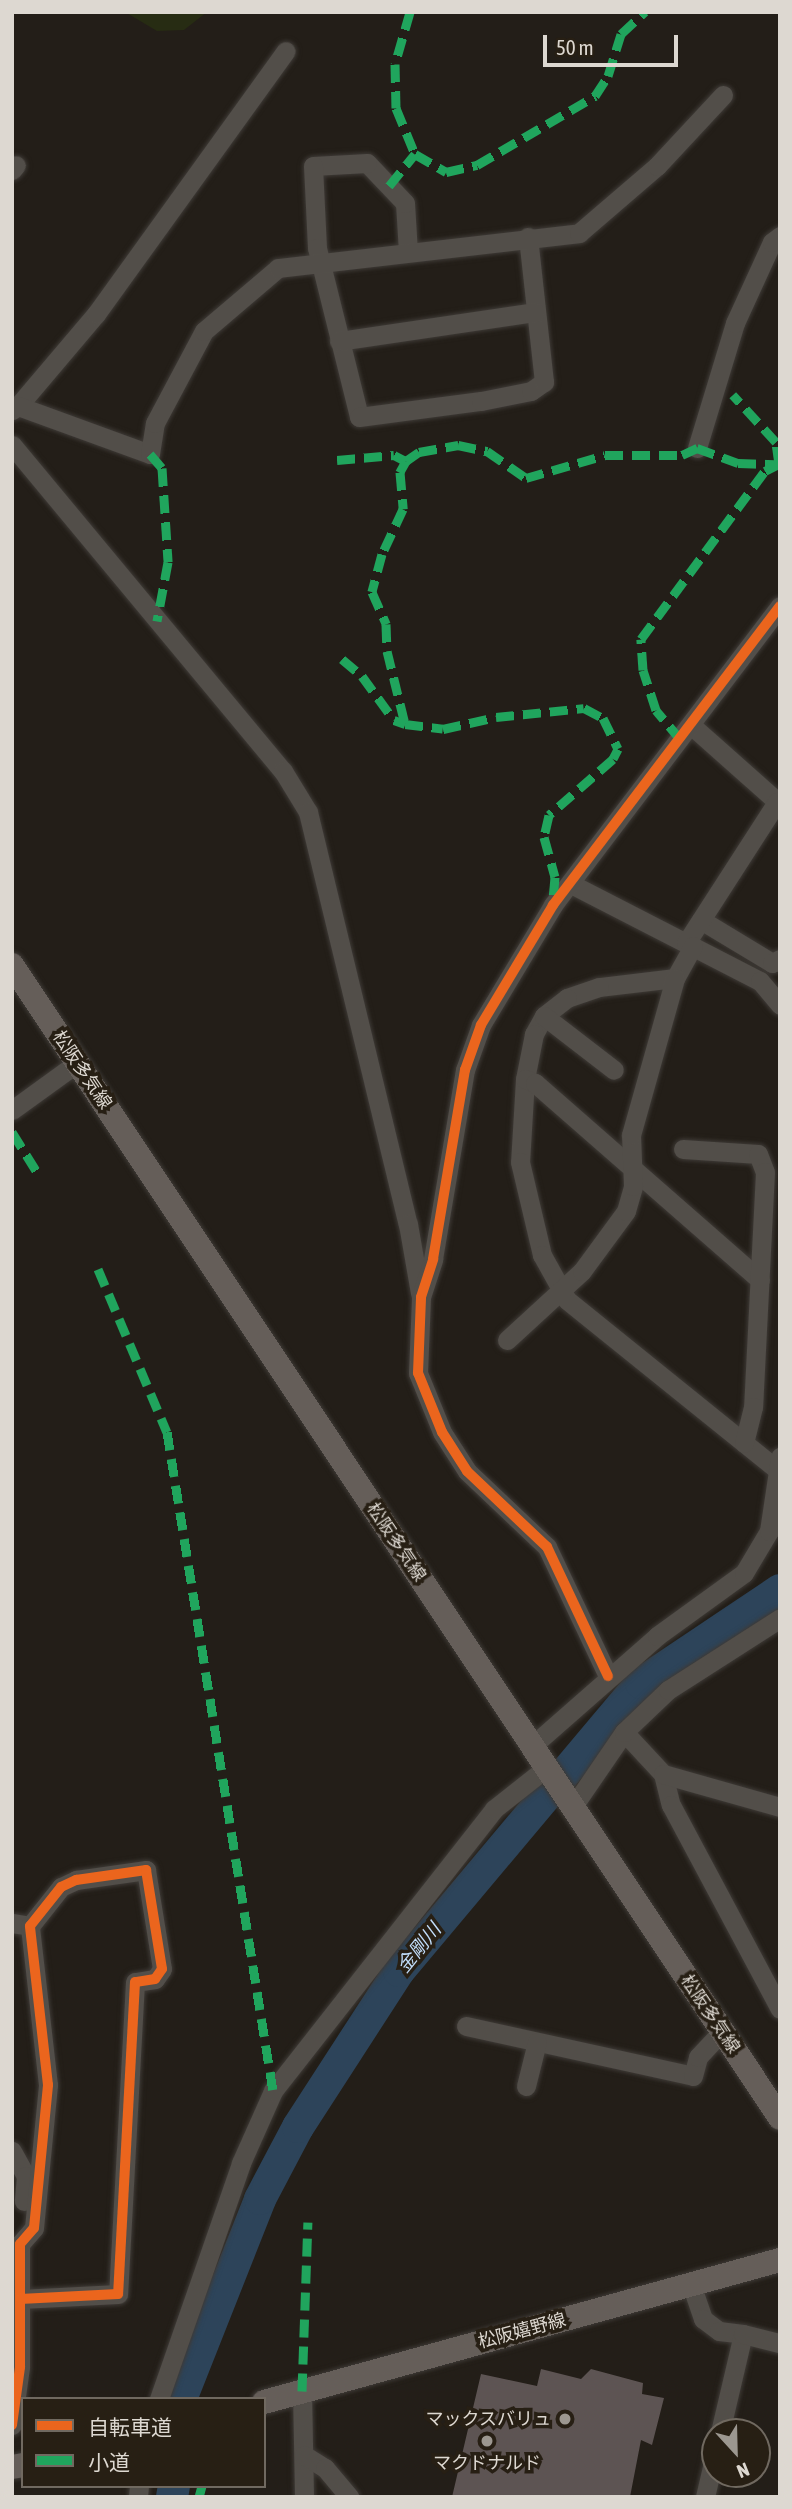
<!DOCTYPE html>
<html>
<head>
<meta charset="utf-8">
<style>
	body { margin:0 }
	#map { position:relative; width:792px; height:2509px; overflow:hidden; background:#231e18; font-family:"Asap Condensed","Noto Sans JP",sans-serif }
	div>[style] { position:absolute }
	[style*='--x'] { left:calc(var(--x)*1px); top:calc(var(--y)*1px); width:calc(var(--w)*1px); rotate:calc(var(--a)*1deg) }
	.green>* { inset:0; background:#272c13 }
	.river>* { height:32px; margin:-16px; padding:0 16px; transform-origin:16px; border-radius:16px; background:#2d445a }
	.building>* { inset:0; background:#5d5453 }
	.roads { filter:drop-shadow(0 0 2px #3e3a36) drop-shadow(0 0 2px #3e3a36) }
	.minor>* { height:19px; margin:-9.5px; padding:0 9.5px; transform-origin:9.5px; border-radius:9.5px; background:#524e49 }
	.major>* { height:24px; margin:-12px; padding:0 12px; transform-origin:12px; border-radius:12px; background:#655e59 }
	.quiet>* { height:9px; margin-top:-4.5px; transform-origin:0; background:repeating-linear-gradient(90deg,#20a55d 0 18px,transparent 0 27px) }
	.cycleway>* { height:10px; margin:-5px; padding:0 5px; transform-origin:5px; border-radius:5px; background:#eb651d }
	.dots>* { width:19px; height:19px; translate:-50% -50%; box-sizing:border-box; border:4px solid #271f14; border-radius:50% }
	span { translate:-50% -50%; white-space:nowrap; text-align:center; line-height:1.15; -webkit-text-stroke:7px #271f14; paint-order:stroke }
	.street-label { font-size:18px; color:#ddd8d1 }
	.poi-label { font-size:18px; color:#ddd8d1 }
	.right { translate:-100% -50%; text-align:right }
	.water-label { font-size:19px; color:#c1ddfa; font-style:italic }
	.frame { position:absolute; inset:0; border:14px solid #ddd8d1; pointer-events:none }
	.legend { position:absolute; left:21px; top:2397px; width:245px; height:91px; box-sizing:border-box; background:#271f14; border:2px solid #706960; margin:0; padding:9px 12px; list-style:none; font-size:21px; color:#ddd8d1 }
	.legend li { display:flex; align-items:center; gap:14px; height:35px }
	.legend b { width:35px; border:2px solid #706960 }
	.north { position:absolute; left:701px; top:2418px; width:70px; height:70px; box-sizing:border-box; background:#271f14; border:2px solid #706960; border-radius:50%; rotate:158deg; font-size:19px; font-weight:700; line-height:28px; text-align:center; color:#ddd8d1 }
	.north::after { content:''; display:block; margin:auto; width:24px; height:32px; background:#9c9790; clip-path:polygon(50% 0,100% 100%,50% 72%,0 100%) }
	.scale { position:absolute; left:543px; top:35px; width:135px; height:32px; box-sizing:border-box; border:4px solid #ddd8d1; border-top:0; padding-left:9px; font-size:21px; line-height:24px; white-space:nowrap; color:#ddd8d1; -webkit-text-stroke:5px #271f14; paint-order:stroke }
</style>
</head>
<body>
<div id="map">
	<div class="green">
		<div style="clip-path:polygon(125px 12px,207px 12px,184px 30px,157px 31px)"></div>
	</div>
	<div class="river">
		<div style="--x:181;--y:2399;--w:215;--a:-68.4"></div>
		<div style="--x:260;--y:2199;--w:81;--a:-62.2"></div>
		<div style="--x:298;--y:2127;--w:186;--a:-57.1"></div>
		<div style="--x:399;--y:1971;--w:376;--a:-50"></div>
		<div style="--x:641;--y:1683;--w:167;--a:-33.8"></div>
		<div style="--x:172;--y:2497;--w:11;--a:-80"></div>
	</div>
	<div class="building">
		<div style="clip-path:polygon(541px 2369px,581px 2379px,591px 2369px,643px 2383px,642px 2394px,664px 2398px,652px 2445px,641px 2440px,630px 2497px,452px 2497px,481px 2374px,537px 2386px)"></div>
	</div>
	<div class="roads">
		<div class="minor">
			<div style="--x:12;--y:170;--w:6;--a:-51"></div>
			<div style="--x:408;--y:252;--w:49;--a:-93.5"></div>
			<div style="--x:405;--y:203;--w:55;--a:-133.5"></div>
			<div style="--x:367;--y:163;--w:54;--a:176.8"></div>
			<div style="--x:313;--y:166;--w:82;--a:87.2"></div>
			<div style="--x:317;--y:248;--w:174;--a:76"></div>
			<div style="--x:359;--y:417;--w:123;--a:-7.5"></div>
			<div style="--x:481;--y:401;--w:51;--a:-11.3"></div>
			<div style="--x:531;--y:391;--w:16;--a:-35"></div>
			<div style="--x:544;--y:382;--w:146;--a:-96.3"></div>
			<div style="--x:339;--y:341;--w:198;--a:-8.4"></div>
			<div style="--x:18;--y:406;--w:121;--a:-49.7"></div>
			<div style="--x:96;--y:314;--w:324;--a:-54.2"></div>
			<div style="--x:12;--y:410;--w:7;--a:-34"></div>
			<div style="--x:18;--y:406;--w:140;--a:20"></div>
			<div style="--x:150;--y:454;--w:31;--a:-81"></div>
			<div style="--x:155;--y:423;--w:104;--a:-62"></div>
			<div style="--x:204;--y:331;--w:97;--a:-40.4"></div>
			<div style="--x:278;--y:268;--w:303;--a:-6.6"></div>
			<div style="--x:579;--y:233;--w:103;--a:-40.7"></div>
			<div style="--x:657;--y:166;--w:97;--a:-47.1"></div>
			<div style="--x:12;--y:445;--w:424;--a:50.3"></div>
			<div style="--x:283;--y:771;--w:48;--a:58.6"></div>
			<div style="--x:308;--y:812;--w:424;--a:76.4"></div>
			<div style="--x:408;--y:1224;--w:70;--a:80.1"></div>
			<div style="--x:697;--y:448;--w:131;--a:-73.1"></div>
			<div style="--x:735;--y:323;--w:89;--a:-65.4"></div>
			<div style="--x:772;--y:242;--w:10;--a:-37"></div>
			<div style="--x:692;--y:726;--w:118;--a:41.6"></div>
			<div style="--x:573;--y:885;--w:210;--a:27.2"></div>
			<div style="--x:760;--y:981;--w:31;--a:50"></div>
			<div style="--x:701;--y:920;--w:83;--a:31.2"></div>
			<div style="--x:772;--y:963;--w:9;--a:-27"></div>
			<div style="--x:686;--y:943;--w:168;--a:-57.2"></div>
			<div style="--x:693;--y:946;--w:37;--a:119"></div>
			<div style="--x:675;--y:978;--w:77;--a:173.2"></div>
			<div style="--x:599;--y:987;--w:34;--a:161"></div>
			<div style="--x:567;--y:998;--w:29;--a:142"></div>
			<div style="--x:544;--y:1016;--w:21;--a:119"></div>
			<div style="--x:534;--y:1034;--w:46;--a:101.3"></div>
			<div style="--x:525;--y:1079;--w:83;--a:93.4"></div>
			<div style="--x:520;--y:1162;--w:96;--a:76.7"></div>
			<div style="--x:542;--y:1255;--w:51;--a:60.9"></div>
			<div style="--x:567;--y:1300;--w:271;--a:38.9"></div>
			<div style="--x:544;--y:1016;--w:88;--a:37.6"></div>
			<div style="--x:525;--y:1079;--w:11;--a:22"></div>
			<div style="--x:535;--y:1083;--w:299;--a:41.2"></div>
			<div style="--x:12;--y:1110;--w:80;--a:-35.9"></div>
			<div style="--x:683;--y:1149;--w:75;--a:3.8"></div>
			<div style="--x:758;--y:1154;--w:19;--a:69"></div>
			<div style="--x:765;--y:1172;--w:235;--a:92.9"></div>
			<div style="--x:753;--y:1407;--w:37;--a:104"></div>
			<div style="--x:507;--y:1340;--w:102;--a:-42.6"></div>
			<div style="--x:582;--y:1271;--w:74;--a:-53.7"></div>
			<div style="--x:626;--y:1211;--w:26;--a:-74"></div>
			<div style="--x:633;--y:1186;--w:51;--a:-92.2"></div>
			<div style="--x:631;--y:1135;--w:163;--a:-74.3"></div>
			<div style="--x:608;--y:1676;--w:143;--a:-115.3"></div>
			<div style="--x:547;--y:1547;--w:110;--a:-136.5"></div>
			<div style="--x:467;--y:1471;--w:46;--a:-122.7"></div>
			<div style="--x:442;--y:1432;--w:64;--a:-112.1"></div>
			<div style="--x:418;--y:1373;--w:76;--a:-87.7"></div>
			<div style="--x:421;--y:1297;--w:40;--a:-72"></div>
			<div style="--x:433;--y:1259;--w:192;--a:-80.4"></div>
			<div style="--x:465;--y:1070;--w:48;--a:-70.4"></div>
			<div style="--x:481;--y:1025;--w:140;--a:-59"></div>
			<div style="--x:553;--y:905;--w:375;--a:-52.8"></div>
			<div style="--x:624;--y:1732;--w:57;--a:47.1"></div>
			<div style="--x:663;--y:1774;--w:32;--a:76"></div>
			<div style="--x:671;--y:1805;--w:231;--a:61.9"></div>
			<div style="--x:532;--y:1746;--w:167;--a:-41.3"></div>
			<div style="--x:657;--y:1636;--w:107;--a:-35.9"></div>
			<div style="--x:744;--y:1573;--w:49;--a:-59.2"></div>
			<div style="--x:769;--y:1531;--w:75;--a:-81.5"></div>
			<div style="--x:663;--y:1774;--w:122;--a:15.8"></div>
			<div style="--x:572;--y:1808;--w:92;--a:-55.6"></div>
			<div style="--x:624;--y:1732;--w:61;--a:-43.7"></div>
			<div style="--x:668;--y:1690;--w:133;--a:-32.7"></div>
			<div style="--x:12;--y:1923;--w:18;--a:9"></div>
			<div style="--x:466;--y:2026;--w:232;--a:12.4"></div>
			<div style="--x:693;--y:2076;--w:20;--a:-75"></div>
			<div style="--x:698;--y:2057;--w:35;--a:-47"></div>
			<div style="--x:526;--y:2086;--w:45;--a:-76"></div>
			<div style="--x:12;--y:2151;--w:29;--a:61"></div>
			<div style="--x:26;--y:2176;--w:25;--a:95"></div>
			<div style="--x:691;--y:2284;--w:37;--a:71"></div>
			<div style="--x:703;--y:2319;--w:20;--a:37"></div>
			<div style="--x:719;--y:2331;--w:24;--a:7"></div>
			<div style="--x:743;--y:2334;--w:101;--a:103.2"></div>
			<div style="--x:743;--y:2334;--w:38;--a:14"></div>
			<div style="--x:302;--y:2391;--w:106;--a:88.9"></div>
			<div style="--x:159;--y:2399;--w:250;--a:-70.8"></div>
			<div style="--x:241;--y:2163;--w:79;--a:-66"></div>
			<div style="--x:273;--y:2091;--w:358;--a:-51.9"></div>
			<div style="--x:494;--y:1809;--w:66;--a:-38.3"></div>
			<div style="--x:12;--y:2425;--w:59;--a:-82.1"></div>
			<div style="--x:20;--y:2367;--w:123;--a:-90"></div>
			<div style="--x:20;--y:2244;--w:21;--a:-49"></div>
			<div style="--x:34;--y:2228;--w:144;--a:-84.4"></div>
			<div style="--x:48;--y:2085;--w:160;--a:-96.5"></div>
			<div style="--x:30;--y:1926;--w:50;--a:-51.5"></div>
			<div style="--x:61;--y:1887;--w:17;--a:-25"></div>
			<div style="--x:76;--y:1880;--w:71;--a:-8.1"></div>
			<div style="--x:146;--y:1870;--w:100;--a:80.8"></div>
			<div style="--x:162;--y:1969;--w:12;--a:125"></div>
			<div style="--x:155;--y:1979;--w:20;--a:171"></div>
			<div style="--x:135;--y:1982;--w:312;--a:93.1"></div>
			<div style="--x:118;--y:2294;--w:98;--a:177.1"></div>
			<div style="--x:304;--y:2455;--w:25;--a:32"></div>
			<div style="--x:325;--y:2468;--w:38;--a:50"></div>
			<div style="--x:138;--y:2497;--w:11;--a:-85"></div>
			<div style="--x:705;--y:2497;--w:44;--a:-76.9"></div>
		</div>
		<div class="major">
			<div style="--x:12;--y:965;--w:1385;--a:56.33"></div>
			<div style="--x:264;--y:2402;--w:535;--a:-15.39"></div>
			<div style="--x:12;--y:2467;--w:11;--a:-10"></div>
		</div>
	</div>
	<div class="quiet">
		<div style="--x:410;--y:12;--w:54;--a:106.1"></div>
		<div style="--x:395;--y:64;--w:44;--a:88.7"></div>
		<div style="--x:396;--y:108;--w:50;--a:67.6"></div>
		<div style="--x:415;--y:154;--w:36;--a:30"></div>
		<div style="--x:446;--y:172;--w:32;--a:-13"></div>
		<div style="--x:477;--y:165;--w:137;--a:-30.3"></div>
		<div style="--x:595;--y:96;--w:24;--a:-57"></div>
		<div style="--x:608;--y:76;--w:44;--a:-72.8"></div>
		<div style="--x:621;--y:34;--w:33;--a:-43"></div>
		<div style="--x:389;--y:186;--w:41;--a:-50.9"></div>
		<div style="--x:150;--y:454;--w:18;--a:49"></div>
		<div style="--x:162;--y:468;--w:94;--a:86.3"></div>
		<div style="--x:168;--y:562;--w:60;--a:100.6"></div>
		<div style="--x:337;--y:460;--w:57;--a:-5"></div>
		<div style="--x:394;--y:455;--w:13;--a:27"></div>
		<div style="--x:406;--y:461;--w:13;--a:119"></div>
		<div style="--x:400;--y:472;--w:37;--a:85"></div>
		<div style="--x:403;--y:509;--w:50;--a:115"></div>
		<div style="--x:382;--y:554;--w:39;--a:105"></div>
		<div style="--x:372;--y:592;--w:35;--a:66"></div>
		<div style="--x:386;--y:624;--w:27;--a:88"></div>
		<div style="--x:387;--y:651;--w:75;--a:76.1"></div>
		<div style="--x:406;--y:461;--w:16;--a:-35"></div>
		<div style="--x:419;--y:452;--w:40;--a:-10"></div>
		<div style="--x:458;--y:445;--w:30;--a:12"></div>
		<div style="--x:487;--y:451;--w:47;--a:34.7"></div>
		<div style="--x:526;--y:478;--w:82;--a:-16.2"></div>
		<div style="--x:605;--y:455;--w:77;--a:0"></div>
		<div style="--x:682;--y:455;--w:17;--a:-25"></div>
		<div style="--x:697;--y:448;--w:44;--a:20.1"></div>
		<div style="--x:738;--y:463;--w:37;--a:2"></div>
		<div style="--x:342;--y:659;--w:26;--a:40"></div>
		<div style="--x:362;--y:676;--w:54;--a:54"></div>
		<div style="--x:394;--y:720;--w:12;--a:20"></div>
		<div style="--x:405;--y:724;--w:38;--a:7"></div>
		<div style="--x:443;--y:729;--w:54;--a:-12.8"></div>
		<div style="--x:496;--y:717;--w:88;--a:-5.8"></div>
		<div style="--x:584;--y:708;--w:21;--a:28"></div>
		<div style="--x:603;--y:718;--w:34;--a:64"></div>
		<div style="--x:618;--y:749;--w:11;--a:117"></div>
		<div style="--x:613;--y:759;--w:85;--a:138.8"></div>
		<div style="--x:549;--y:815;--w:23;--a:103"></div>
		<div style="--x:544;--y:837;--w:41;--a:74.6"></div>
		<div style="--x:555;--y:877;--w:25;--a:95"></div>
		<div style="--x:681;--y:740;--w:39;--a:-130"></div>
		<div style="--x:656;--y:710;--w:42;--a:-108"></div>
		<div style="--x:643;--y:670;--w:31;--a:-94"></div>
		<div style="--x:641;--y:639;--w:209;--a:-53.6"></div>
		<div style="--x:765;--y:471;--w:16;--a:-27"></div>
		<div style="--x:779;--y:464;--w:22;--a:-98"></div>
		<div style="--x:776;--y:442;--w:64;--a:-132.5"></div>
		<div style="--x:12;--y:1132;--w:53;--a:58.1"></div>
		<div style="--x:98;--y:1269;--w:177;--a:67.1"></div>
		<div style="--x:167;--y:1432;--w:667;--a:80.86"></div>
		<div style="--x:302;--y:2391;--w:169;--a:-88"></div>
		<div style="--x:199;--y:2497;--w:11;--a:-75"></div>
	</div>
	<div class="cycleway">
		<div style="--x:608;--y:1676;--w:143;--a:-115.3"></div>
		<div style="--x:547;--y:1547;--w:110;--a:-136.5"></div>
		<div style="--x:467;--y:1471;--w:46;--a:-122.7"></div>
		<div style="--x:442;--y:1432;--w:64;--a:-112.1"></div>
		<div style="--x:418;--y:1373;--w:76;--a:-87.7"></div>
		<div style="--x:421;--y:1297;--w:40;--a:-72"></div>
		<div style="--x:433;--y:1259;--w:192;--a:-80.4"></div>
		<div style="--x:465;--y:1070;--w:48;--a:-70.4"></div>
		<div style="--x:481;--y:1025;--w:140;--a:-59"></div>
		<div style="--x:553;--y:905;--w:375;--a:-52.8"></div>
		<div style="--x:12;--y:2425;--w:59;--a:-82.1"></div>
		<div style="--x:20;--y:2367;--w:123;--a:-90"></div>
		<div style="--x:20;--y:2244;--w:21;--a:-49"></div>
		<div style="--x:34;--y:2228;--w:144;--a:-84.4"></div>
		<div style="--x:48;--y:2085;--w:160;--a:-96.5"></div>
		<div style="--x:30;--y:1926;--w:50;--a:-51.5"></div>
		<div style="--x:61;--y:1887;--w:17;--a:-25"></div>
		<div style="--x:76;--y:1880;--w:71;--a:-8.1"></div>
		<div style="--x:146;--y:1870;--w:100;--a:80.8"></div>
		<div style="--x:162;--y:1969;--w:12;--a:125"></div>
		<div style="--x:155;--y:1979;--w:20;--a:171"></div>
		<div style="--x:135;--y:1982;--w:312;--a:93.1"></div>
		<div style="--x:118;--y:2294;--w:98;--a:177.1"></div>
	</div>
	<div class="dots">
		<div style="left:565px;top:2419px;background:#9c9790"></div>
		<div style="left:487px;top:2441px;background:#9c9790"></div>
	</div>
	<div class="street-label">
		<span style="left:82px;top:1070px;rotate:56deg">松阪多気線</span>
		<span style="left:396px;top:1542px;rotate:56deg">松阪多気線</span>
		<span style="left:710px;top:2014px;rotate:56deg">松阪多気線</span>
		<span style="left:522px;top:2331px;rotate:-15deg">松阪嬉野線</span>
	</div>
	<div class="poi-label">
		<span class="right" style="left:551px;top:2419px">マックスバリュ</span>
		<span style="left:487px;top:2463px">マクドナルド</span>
	</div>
	<div class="water-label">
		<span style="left:419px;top:1948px;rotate:-51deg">金剛川</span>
	</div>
	<div class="frame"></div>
	<ul class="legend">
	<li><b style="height:9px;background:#eb651d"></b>自転車道</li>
	<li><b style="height:9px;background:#20a55d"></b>小道</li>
	</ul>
	<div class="north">N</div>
	<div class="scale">50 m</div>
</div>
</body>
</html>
